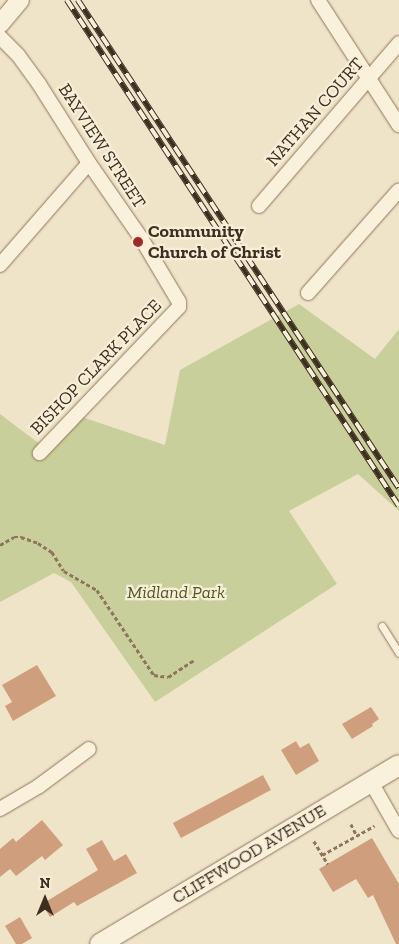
<!DOCTYPE html>
<html>
<head>
<meta charset="utf-8">
<style>
	body { margin:0 }
	#map { position:relative; width:399px; height:944px; overflow:hidden; background:#f0e4c8; font-family:"Zilla Slab",serif }
	div>[style] { position:absolute }
	[style*='--x'] { left:calc(var(--x)*1px); top:calc(var(--y)*1px); width:calc(var(--w)*1px); rotate:calc(var(--a)*1deg) }
	.green>* { inset:0; background:#c9cf9b }
	.building>* { inset:0; background:#cf9f7d; transform-origin:0 0 }
	.path>* { height:2.5px; margin-top:-1.25px; transform-origin:0; background:repeating-linear-gradient(90deg,#8d765c 0 4px,transparent 0 6.5px) }
	.roads { filter:drop-shadow(0 0 1px #8d765c) drop-shadow(0 0 1px #8d765c) }
	.service>* { height:7px; margin:-3.5px; padding:0 3.5px; transform-origin:3.5px; border-radius:3.5px; background:#faf1dc }
	.minor>* { height:14px; margin:-7px; padding:0 7px; transform-origin:7px; border-radius:7px; background:#faf1dc }
	.tertiary>* { height:18px; margin:-9px; padding:0 9px; transform-origin:9px; border-radius:9px; background:#faf1dc }
	.secondary>* { height:20px; margin:-10px; padding:0 10px; transform-origin:10px; border-radius:10px; background:#faf1dc }
	.rail>* { height:5.5px; margin-top:-2.75px; transform-origin:0; background:repeating-linear-gradient(90deg,#f7eed8 0 11px,#3d2e20 0 22px); box-sizing:border-box; border-block:1px solid #3d2e20 }
	.dots>* { width:14px; height:14px; translate:-50% -50%; box-sizing:border-box; border:2px solid #f7eed8; border-radius:50% }
	span { translate:-50% -50%; white-space:nowrap; text-align:center; line-height:1.15; -webkit-text-stroke:4.5px #f7eed8; paint-order:stroke }
	.street-label { font-size:18px; color:#3d2e20 }
	.poi-label { font-size:18px; color:#3d2e20; font-weight:700 }
	.left { translate:0 -50%; text-align:left }
	.park-label { font-size:18px; color:#4d5a26; font-style:italic }
	.north { position:absolute; left:20px; top:874px; width:50px; height:50px; -webkit-text-stroke:4px #f7eed8; paint-order:stroke; rotate:0deg; font-size:14px; font-weight:700; line-height:20px; text-align:center; color:#3d2e20 }
	.north::after { content:''; display:block; margin:auto; width:18px; height:22px; background:#3d2e20; clip-path:polygon(50% 0,100% 100%,50% 72%,0 100%) }
</style>
</head>
<body>
<div id="map">
	<div class="green">
		<div style="clip-path:polygon(299px 304px,375px 359px,399px 329px,399px 511px,358px 474px,289px 511px,337px 584px,155px 702px,71px 582px,54px 573px,0 602px,0 414px,49px 451px,82px 417px,165px 445px,180px 370px)"></div>
	</div>
	<div class="building">
		<div style="clip-path:polygon(37px 665px,56px 696px,13px 721px,5px 706px,12px 702px,2px 685px)"></div>
		<div style="clip-path:polygon(371px 707px,379px 719px,372px 724px,373px 726px,352px 739px,342px 724px)"></div>
		<div style="clip-path:polygon(296px 741px,300px 748px,309px 743px,319px 761px,296px 775px,281px 750px)"></div>
		<div style="left:263px;top:775px;width:17px;height:102px;rotate:62deg"></div>
		<div style="clip-path:polygon(42px 820px,63px 845px,45px 860px,42px 856px,16px 876px,10px 869px,0 877px,0 849px,13px 838px,16px 842px)"></div>
		<div style="clip-path:polygon(372px 838px,399px 884px,399px 944px,396px 944px,373px 895px,368px 898px,356px 879px,333px 892px,319px 869px)"></div>
		<div style="clip-path:polygon(102px 840px,114px 861px,126px 854px,137px 873px,77px 906px,74px 902px,50px 917px,42px 904px,98px 870px,86px 849px)"></div>
		<div style="clip-path:polygon(20px 917px,32px 938px,22px 944px,16px 944px,5px 926px)"></div>
	</div>
	<div class="path">
		<div style="--x:0;--y:545;--w:16;--a:-30"></div>
		<div style="--x:14;--y:537;--w:7;--a:0"></div>
		<div style="--x:21;--y:537;--w:18;--a:19"></div>
		<div style="--x:38;--y:543;--w:17;--a:33"></div>
		<div style="--x:52;--y:552;--w:22;--a:58"></div>
		<div style="--x:64;--y:571;--w:38;--a:30"></div>
		<div style="--x:97;--y:590;--w:102;--a:56.2"></div>
		<div style="--x:154;--y:675;--w:14;--a:8"></div>
		<div style="--x:168;--y:677;--w:31;--a:-33"></div>
		<div style="--x:351;--y:824;--w:13;--a:63"></div>
		<div style="--x:314;--y:841;--w:27;--a:59"></div>
		<div style="--x:322;--y:855;--w:60;--a:-29.1"></div>
	</div>
	<div class="roads">
		<div class="service">
			<div style="--x:382;--y:626;--w:32;--a:58"></div>
		</div>
		<div class="minor">
			<div style="--x:318;--y:0;--w:149;--a:57.1"></div>
			<div style="--x:0;--y:37;--w:25;--a:45"></div>
			<div style="--x:18;--y:55;--w:36;--a:54"></div>
			<div style="--x:39;--y:84;--w:93;--a:57.7"></div>
			<div style="--x:89;--y:163;--w:91;--a:55.3"></div>
			<div style="--x:141;--y:238;--w:74;--a:59.3"></div>
			<div style="--x:179;--y:302;--w:5;--a:90"></div>
			<div style="--x:179;--y:307;--w:202;--a:133.6"></div>
			<div style="--x:259;--y:206;--w:215;--a:-49.3"></div>
			<div style="--x:0;--y:265;--w:135;--a:-48.9"></div>
			<div style="--x:308;--y:293;--w:137;--a:-48.5"></div>
			<div style="--x:371;--y:782;--w:56;--a:60.3"></div>
			<div style="--x:0;--y:809;--w:45;--a:-30.5"></div>
			<div style="--x:39;--y:786;--w:62;--a:-36.5"></div>
		</div>
		<div class="tertiary">
			<div style="--x:0;--y:24;--w:31;--a:-50"></div>
		</div>
		<div class="secondary">
			<div style="--x:100;--y:944;--w:348;--a:-30.9"></div>
		</div>
	</div>
	<div class="rail">
		<div style="--x:67;--y:0;--w:605;--a:56.73"></div>
		<div style="--x:78;--y:0;--w:584;--a:56.66"></div>
	</div>
	<div class="dots">
		<div style="left:138px;top:242px;background:#9e2a2b"></div>
	</div>
	<div class="street-label">
		<span style="left:315px;top:112px;rotate:-49deg">NATHAN COURT</span>
		<span style="left:102px;top:146px;rotate:57deg">BAYVIEW STREET</span>
		<span style="left:96px;top:367px;rotate:-46deg">BISHOP CLARK PLACE</span>
		<span style="left:249px;top:854px;rotate:-31deg">CLIFFWOOD AVENUE</span>
	</div>
	<div class="poi-label">
		<span class="left" style="left:148px;top:242px">Community<br>Church of Christ</span>
	</div>
	<div class="park-label">
		<span style="left:176px;top:592px">Midland Park</span>
	</div>
	<div class="north">N</div>
</div>
</body>
</html>
